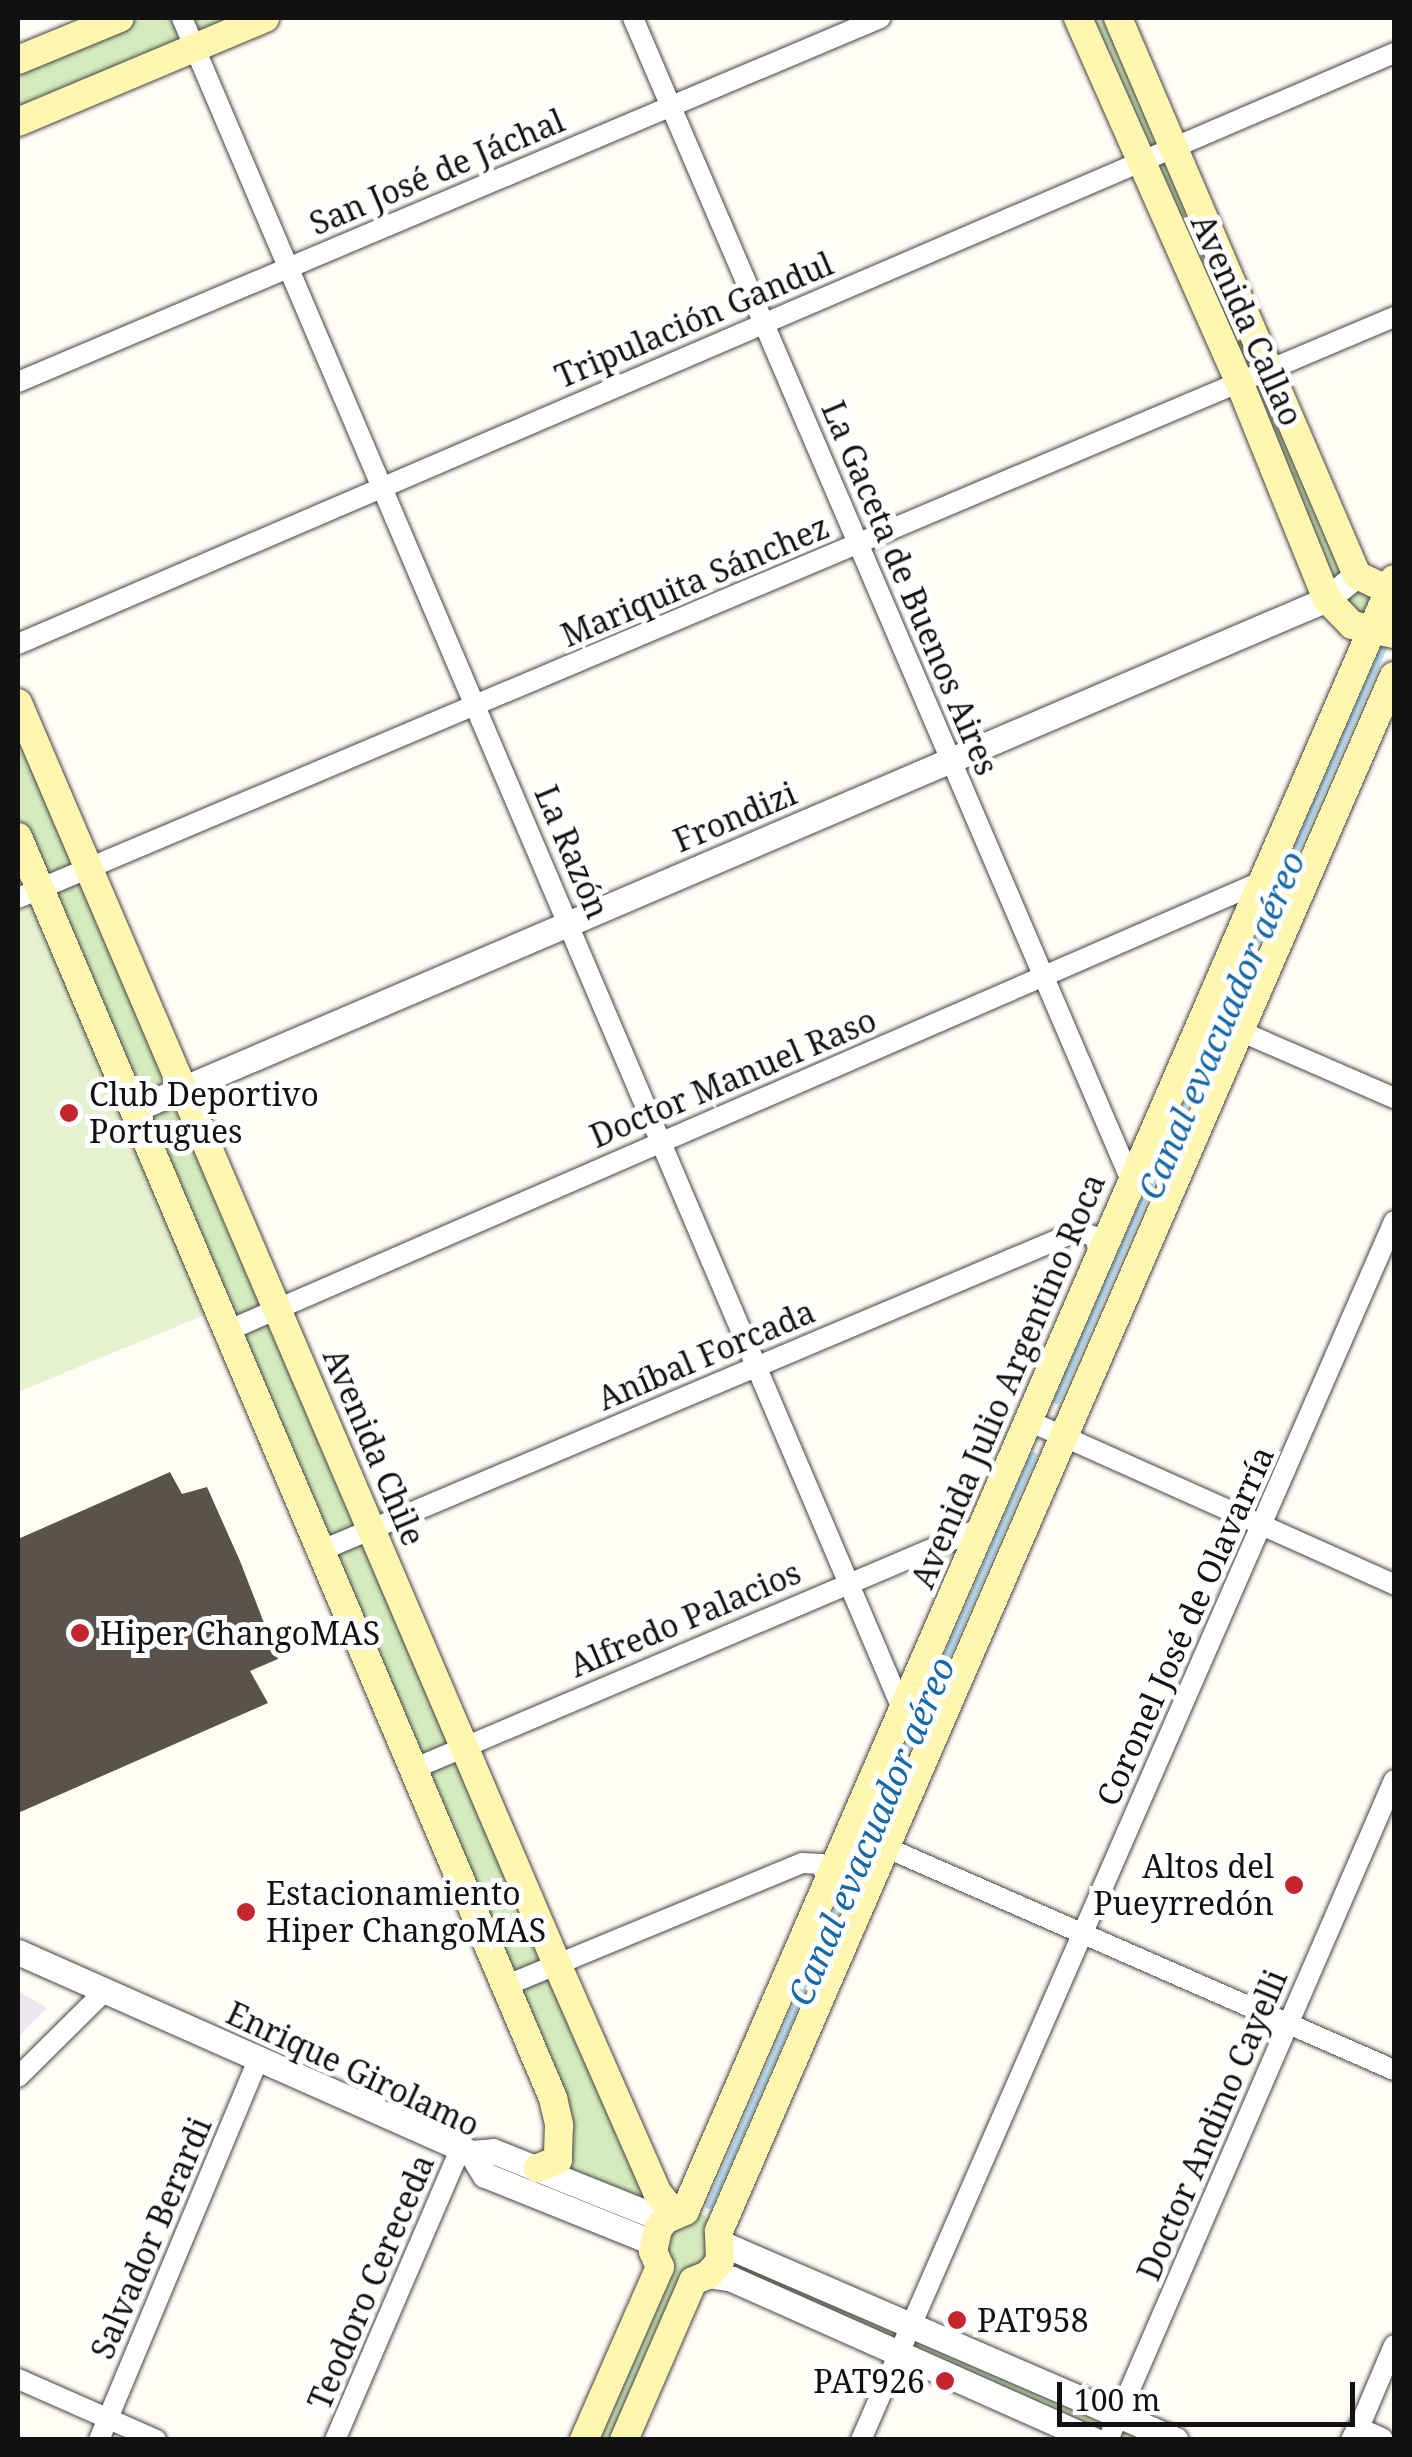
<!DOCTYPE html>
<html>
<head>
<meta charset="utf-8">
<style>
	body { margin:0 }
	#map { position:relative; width:1412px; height:2457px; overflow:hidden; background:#fffdf5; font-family:"Noto Serif",serif }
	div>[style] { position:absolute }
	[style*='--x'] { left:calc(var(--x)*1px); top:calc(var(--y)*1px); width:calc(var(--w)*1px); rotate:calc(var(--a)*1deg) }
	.industrial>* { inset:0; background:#eee6ef }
	.green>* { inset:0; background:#d5ebbd }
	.pitch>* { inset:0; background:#e6f2cf }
	.stream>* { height:6px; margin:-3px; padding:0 3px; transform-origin:3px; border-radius:3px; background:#b9e0f7 }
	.building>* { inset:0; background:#5a524d }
	.roads { filter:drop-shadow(0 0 2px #444) drop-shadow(0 0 2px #444) }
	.minor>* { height:20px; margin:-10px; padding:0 10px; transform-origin:10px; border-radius:10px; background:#fff }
	.tertiary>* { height:25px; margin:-12.5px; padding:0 12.5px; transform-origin:12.5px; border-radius:12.5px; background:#fff }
	.secondary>* { height:28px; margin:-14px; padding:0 14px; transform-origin:14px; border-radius:14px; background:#fff6b0 }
	.dots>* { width:28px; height:28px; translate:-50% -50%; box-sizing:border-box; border:5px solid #fff; border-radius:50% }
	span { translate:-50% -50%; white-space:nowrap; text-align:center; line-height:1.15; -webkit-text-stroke:10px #fff; paint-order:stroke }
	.street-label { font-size:32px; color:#111 }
	.poi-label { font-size:32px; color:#111 }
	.left { translate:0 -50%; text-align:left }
	.right { translate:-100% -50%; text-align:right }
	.water-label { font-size:35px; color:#1768a6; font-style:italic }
	.frame { position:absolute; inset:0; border:20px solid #111; pointer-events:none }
	.scale { position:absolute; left:1057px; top:2382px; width:298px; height:45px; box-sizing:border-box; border:5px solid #111; border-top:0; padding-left:12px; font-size:30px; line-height:35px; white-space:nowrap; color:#111; -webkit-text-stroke:8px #fff; paint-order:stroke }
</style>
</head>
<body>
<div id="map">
	<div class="industrial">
		<div style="clip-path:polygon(18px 1991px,47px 2008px,18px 2037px)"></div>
	</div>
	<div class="green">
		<div style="clip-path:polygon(120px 18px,265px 18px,18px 122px,18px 60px)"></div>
		<div style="clip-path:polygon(1078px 18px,1118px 18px,1357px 575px,1394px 593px,1394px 634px,1352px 625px)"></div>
		<div style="clip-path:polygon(18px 703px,657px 2192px,705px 2216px,719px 2231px,1175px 2439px,1093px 2439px,708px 2275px,624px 2439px,584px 2439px,653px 2251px,570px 2210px,471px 2153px,538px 2168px,561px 2143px,18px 837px)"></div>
	</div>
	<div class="pitch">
		<div style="clip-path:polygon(32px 906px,207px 1314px,18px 1392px,18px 912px)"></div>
	</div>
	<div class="stream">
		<div style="--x:1057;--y:1401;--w:821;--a:-66.53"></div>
		<div style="--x:709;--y:2206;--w:818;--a:-66.6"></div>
	</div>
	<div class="building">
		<div style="clip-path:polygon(170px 1472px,182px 1494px,207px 1487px,240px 1561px,278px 1659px,250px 1671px,268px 1703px,18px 1813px,18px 1539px)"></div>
	</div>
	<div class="roads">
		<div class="minor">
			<div style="--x:182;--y:18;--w:1840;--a:66.93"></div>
			<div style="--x:633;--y:18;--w:1267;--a:66.81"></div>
			<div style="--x:18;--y:382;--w:936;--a:-22.89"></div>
			<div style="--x:18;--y:644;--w:1498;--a:-23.24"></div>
			<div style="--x:18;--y:898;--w:1494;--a:-22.89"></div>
			<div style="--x:1240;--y:1031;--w:168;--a:23.5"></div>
			<div style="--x:227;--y:1331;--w:1130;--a:-23.48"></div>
			<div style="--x:1029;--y:1421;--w:400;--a:24.1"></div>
			<div style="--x:320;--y:1551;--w:823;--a:-22.89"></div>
			<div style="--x:1078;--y:1231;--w:18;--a:19"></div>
			<div style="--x:1095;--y:1237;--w:21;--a:76"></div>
			<div style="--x:413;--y:1769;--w:619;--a:-23"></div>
			<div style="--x:885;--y:1847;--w:556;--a:23.66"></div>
			<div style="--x:505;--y:1986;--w:321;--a:-22.5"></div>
			<div style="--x:802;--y:1863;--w:19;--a:3"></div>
			<div style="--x:821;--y:1864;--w:19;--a:69"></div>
			<div style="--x:18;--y:2077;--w:122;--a:-44.7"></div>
			<div style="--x:18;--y:2379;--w:151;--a:23.8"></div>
			<div style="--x:1358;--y:2430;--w:92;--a:-67"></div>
			<div style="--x:99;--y:2440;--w:413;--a:-67.3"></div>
			<div style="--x:335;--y:2440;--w:318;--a:-66.7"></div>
			<div style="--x:861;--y:2440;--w:1330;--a:-66.38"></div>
			<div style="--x:1108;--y:2440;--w:719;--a:-66.57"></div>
		</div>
		<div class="tertiary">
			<div style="--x:133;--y:1110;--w:1299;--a:-23.17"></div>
			<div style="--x:1327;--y:599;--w:38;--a:-39"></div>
			<div style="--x:18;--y:1952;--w:484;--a:23.9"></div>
			<div style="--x:461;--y:2148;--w:11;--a:27"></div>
			<div style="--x:471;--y:2153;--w:26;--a:58"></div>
			<div style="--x:485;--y:2175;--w:175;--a:21.9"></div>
			<div style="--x:647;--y:2240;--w:13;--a:61"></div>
			<div style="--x:471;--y:2153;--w:22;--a:-5"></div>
			<div style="--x:493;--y:2151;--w:185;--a:21.9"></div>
			<div style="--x:723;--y:2244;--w:493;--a:23.4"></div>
			<div style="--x:708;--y:2275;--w:24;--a:9"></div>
			<div style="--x:732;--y:2279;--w:395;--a:24"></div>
			<div style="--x:1353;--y:2440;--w:11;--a:-63"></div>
			<div style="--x:1358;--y:2430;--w:24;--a:24"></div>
		</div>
		<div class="secondary">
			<div style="--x:1078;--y:18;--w:400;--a:66.1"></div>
			<div style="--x:1240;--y:384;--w:232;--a:68"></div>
			<div style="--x:1327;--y:599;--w:36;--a:46"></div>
			<div style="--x:1352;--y:625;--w:43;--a:12.1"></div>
			<div style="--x:1118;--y:18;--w:606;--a:66.78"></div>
			<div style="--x:1357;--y:575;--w:41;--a:25.9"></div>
			<div style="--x:18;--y:60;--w:110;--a:-22.4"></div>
			<div style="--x:18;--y:122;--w:268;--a:-22.8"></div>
			<div style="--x:18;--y:703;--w:1371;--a:66.86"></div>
			<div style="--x:557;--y:1964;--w:249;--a:66.3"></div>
			<div style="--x:657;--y:2192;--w:28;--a:51"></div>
			<div style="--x:18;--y:837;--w:1370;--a:67.01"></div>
			<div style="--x:553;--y:2098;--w:28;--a:77"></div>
			<div style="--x:559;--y:2125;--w:35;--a:92"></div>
			<div style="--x:558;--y:2160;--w:22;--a:158"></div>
			<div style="--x:584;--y:2440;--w:189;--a:-66.3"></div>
			<div style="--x:660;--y:2267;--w:17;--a:-114"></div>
			<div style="--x:653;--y:2251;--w:23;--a:-77"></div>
			<div style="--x:658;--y:2229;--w:11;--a:-52"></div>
			<div style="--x:665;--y:2220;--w:22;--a:-24"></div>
			<div style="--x:685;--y:2211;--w:1779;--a:-66.52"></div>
			<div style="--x:624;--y:2440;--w:173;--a:-66.5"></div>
			<div style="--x:693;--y:2281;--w:16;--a:-22"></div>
			<div style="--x:708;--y:2275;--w:18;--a:-49"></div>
			<div style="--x:720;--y:2261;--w:30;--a:-92"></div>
			<div style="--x:719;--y:2231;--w:1695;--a:-66.54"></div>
		</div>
	</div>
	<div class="dots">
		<div style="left:69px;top:1113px;background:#c4262e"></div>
		<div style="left:80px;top:1633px;background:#c4262e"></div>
		<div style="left:1294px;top:1885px;background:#c4262e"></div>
		<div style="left:246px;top:1912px;background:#c4262e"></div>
		<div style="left:957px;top:2320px;background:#c4262e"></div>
		<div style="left:945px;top:2381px;background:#c4262e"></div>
	</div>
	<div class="street-label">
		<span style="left:437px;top:172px;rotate:-23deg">San José de Jáchal</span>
		<span style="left:694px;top:320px;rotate:-23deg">Tripulación Gandul</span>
		<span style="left:1247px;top:320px;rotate:66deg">Avenida Callao</span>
		<span style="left:695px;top:581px;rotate:-23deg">Mariquita Sánchez</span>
		<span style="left:910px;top:588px;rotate:67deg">La Gaceta de Buenos Aires</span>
		<span style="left:735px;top:817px;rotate:-23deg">Frondizi</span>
		<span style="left:572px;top:852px;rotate:67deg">La Razón</span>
		<span style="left:733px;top:1078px;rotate:-23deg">Doctor Manuel Raso</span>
		<span style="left:706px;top:1355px;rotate:-23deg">Aníbal Forcada</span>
		<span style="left:1008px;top:1381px;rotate:-67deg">Avenida Julio Argentino Roca</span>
		<span style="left:374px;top:1447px;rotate:67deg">Avenida Chile</span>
		<span style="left:685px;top:1619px;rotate:-23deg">Alfredo Palacios</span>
		<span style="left:1185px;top:1626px;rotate:-66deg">Coronel José de Olavarría</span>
		<span style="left:353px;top:2069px;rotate:25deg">Enrique Girolamo</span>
		<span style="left:1212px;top:2125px;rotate:-67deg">Doctor Andino Cayelli</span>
		<span style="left:151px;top:2238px;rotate:-67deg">Salvador Berardi</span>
		<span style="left:371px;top:2282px;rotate:-67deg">Teodoro Cereceda</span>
	</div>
	<div class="poi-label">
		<span class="left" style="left:89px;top:1113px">Club Deportivo<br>Portugues</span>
		<span class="left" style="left:100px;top:1633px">Hiper ChangoMAS</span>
		<span class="right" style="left:1274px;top:1885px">Altos del<br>Pueyrredón</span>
		<span class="left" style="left:266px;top:1912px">Estacionamiento<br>Hiper ChangoMAS</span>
		<span class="left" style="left:977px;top:2320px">PAT958</span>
		<span class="right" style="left:925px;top:2381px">PAT926</span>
	</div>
	<div class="water-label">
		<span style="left:1221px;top:1025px;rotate:-67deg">Canal evacuador aéreo</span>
		<span style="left:871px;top:1831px;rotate:-67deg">Canal evacuador aéreo</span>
	</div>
	<div class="frame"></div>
	<div class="scale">100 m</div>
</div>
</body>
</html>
